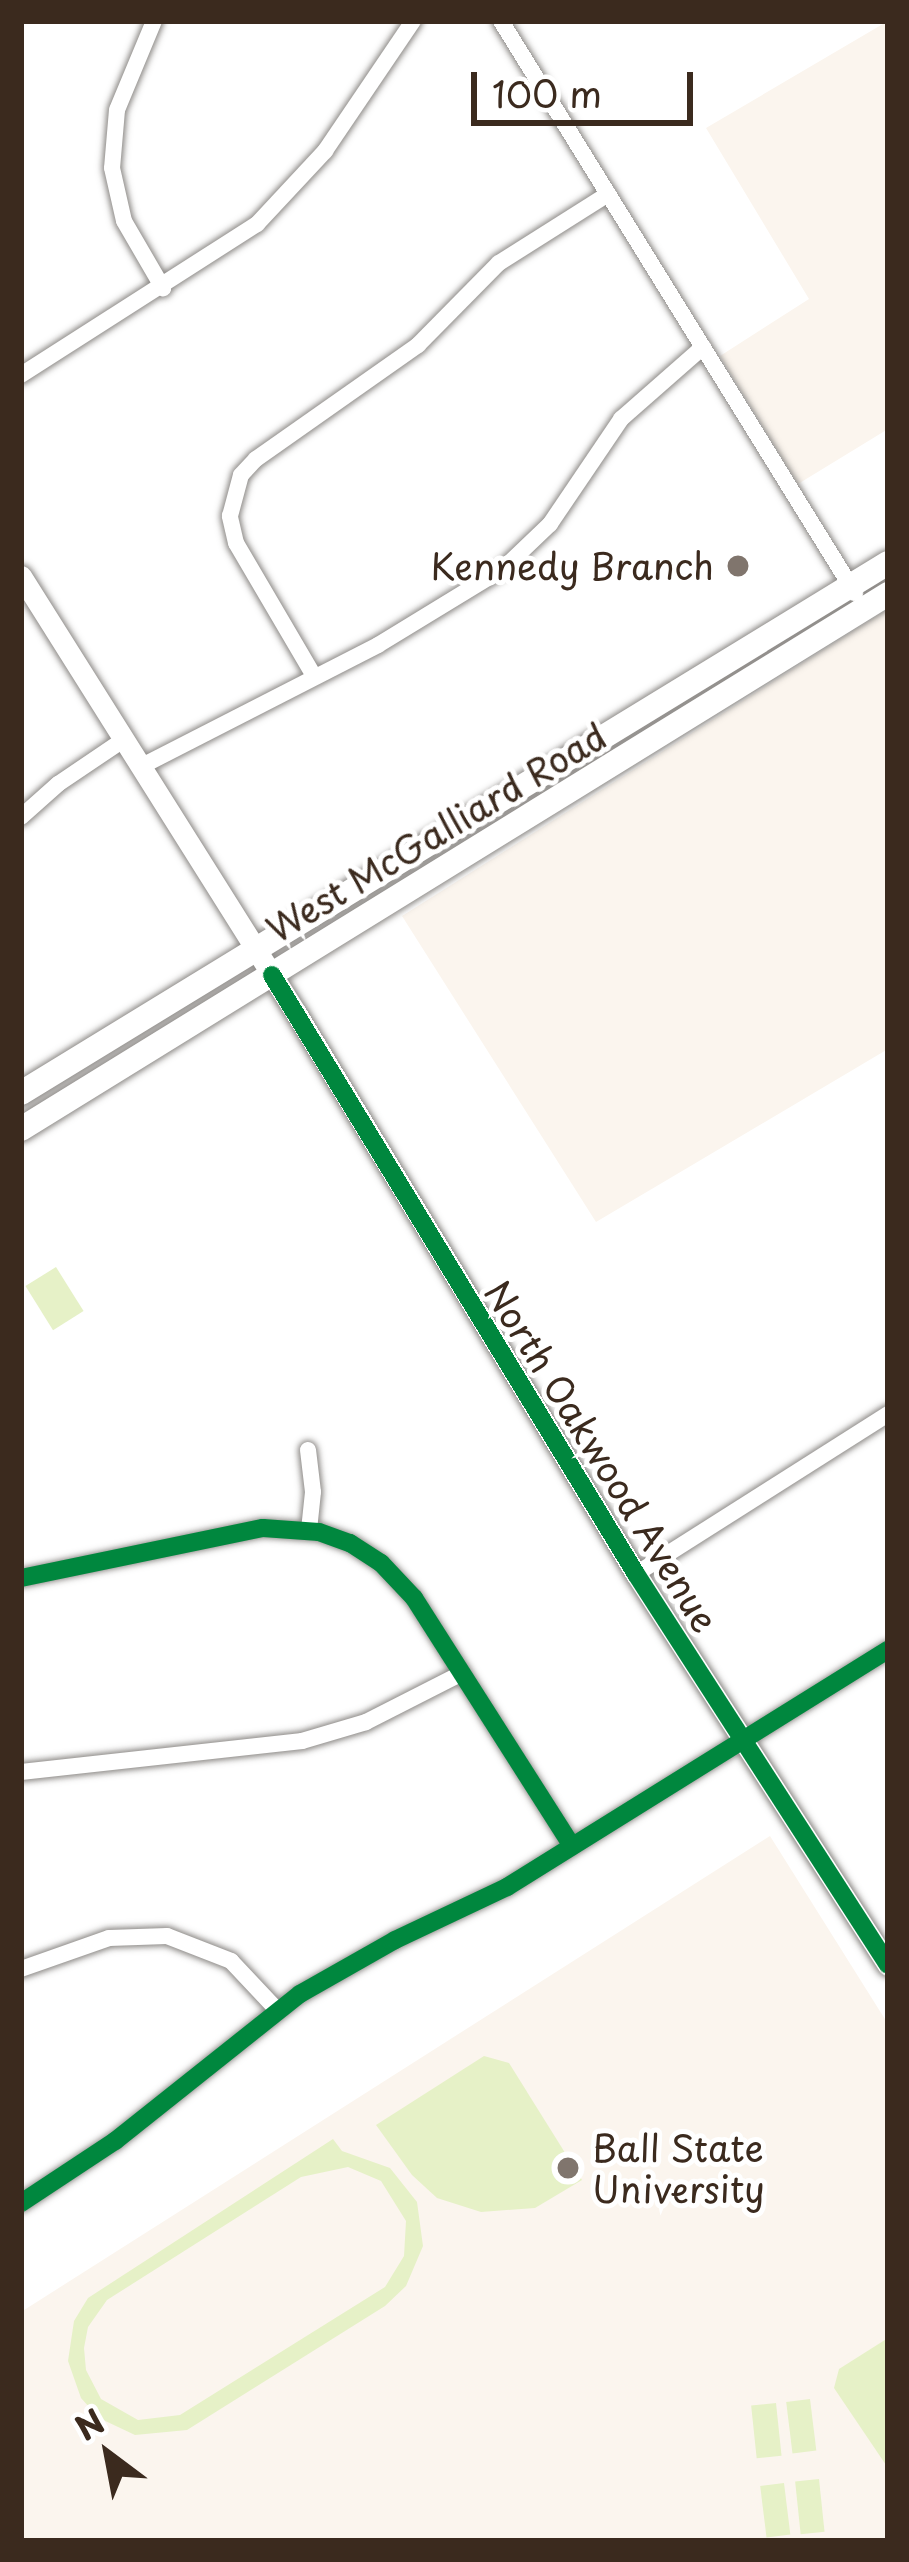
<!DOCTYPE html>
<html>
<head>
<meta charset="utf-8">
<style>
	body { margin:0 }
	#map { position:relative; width:909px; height:2562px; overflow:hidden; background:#fff; font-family:"Playpen Sans",sans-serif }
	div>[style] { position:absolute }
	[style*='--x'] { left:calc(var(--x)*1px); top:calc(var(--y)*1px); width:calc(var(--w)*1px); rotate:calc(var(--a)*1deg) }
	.built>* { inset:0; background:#fbf5ee }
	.green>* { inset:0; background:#e6f1c7; transform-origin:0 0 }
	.roads { filter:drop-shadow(0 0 3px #8e8b88) drop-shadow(0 0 3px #8e8b88) }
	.minor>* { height:16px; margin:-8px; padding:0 8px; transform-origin:8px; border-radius:8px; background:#fff }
	.tertiary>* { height:21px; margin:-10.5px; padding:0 10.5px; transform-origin:10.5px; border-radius:10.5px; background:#fff }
	.primary>* { height:24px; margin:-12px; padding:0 12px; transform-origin:12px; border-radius:12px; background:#fff }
	.cycleway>* { height:18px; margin:-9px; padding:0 9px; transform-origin:9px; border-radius:9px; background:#00873e }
	.dots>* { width:33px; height:33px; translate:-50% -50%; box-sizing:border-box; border:6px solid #fff; border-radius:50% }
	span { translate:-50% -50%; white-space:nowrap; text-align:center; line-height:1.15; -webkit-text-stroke:10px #fff; paint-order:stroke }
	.poi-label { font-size:36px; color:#3b2a1e }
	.right { translate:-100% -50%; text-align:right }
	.left { translate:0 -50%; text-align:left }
	.street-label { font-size:36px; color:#3b2a1e }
	.frame { position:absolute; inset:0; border:24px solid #3b2a1e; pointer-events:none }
	.north { position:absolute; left:48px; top:2394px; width:120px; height:120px; -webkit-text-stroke:9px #fff; paint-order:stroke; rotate:328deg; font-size:33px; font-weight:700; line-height:48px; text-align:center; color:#3b2a1e }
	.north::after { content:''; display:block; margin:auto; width:42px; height:54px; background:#3b2a1e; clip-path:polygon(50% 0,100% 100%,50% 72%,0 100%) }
	.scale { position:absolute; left:471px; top:72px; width:222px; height:54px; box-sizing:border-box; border:6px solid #3b2a1e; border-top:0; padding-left:15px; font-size:36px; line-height:42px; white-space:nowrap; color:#3b2a1e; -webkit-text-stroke:9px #fff; paint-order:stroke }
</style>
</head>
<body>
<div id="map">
	<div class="built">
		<div style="clip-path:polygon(888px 21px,888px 429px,798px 484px,720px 356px,809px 299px,706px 128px)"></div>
		<div style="clip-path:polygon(888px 609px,888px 1049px,596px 1222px,402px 916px)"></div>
		<div style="clip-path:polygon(770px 1836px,888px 2024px,888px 2541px,21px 2541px,21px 2312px)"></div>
	</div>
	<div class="green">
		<div style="left:56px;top:1267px;width:52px;height:36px;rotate:58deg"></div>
		<div style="clip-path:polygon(484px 2056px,509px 2063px,582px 2180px,535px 2208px,481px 2212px,437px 2198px,412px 2175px,376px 2125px)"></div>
		<div style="clip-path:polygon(evenodd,333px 2139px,342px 2151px,390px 2168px,417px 2202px,423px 2246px,406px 2286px,385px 2306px,187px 2430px,135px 2435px,99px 2418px,81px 2398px,68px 2361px,74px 2321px,88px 2298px,333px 2139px,348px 2167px,381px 2181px,406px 2221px,404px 2256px,385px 2287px,180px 2415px,138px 2420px,101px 2399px,86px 2370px,84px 2348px,88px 2327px,107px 2300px,301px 2177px,348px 2167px)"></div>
		<div style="clip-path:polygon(888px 2338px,888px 2468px,834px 2388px,839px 2369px)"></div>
		<div style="left:810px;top:2399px;width:52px;height:24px;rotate:83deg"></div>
		<div style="left:776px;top:2403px;width:53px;height:25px;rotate:84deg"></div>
		<div style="left:819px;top:2479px;width:53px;height:24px;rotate:84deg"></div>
		<div style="left:784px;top:2483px;width:52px;height:24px;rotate:83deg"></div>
	</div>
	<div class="roads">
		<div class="minor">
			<div style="--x:154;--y:21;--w:96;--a:112.6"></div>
			<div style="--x:117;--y:110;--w:58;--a:94.9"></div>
			<div style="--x:112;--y:168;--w:54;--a:77.2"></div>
			<div style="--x:124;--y:221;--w:78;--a:59.8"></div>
			<div style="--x:501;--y:21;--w:673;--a:58.25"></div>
			<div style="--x:21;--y:375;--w:280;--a:-32.6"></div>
			<div style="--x:257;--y:224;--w:100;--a:-47"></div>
			<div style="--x:325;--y:151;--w:157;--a:-55.9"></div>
			<div style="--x:314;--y:676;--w:154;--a:-120.4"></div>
			<div style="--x:236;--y:543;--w:28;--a:-103"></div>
			<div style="--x:230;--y:516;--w:42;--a:-75"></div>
			<div style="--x:241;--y:475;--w:22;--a:-47"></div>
			<div style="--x:256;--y:459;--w:198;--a:-35.1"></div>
			<div style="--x:418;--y:345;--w:115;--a:-45.4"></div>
			<div style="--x:499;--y:263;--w:129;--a:-32.3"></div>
			<div style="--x:140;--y:767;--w:267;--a:-27.1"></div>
			<div style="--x:378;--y:645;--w:148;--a:-31.4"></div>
			<div style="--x:504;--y:568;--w:64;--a:-43.7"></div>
			<div style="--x:550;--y:524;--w:127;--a:-55.9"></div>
			<div style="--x:621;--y:419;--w:109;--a:-41.3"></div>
			<div style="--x:21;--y:817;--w:50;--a:-41.7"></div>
			<div style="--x:58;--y:784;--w:78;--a:-34.1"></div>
			<div style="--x:308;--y:1450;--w:42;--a:83.2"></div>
			<div style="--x:313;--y:1492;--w:38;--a:96"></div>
			<div style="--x:636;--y:1574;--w:299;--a:-32.4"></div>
			<div style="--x:21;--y:1578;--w:247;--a:-11.7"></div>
			<div style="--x:263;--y:1528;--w:56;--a:4.1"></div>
			<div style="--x:319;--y:1532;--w:33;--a:20"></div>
			<div style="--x:350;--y:1543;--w:37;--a:33"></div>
			<div style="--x:381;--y:1563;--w:48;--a:46.7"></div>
			<div style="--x:414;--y:1598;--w:294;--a:57.5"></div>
			<div style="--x:21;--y:1772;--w:283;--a:-6.3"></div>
			<div style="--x:302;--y:1741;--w:67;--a:-16.5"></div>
			<div style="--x:366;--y:1722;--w:108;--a:-27"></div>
			<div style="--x:21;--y:1969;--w:93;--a:-19.4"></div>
			<div style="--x:109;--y:1938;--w:58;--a:-2"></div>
			<div style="--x:167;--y:1936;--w:69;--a:21.3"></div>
			<div style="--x:231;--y:1961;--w:67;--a:46.8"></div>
			<div style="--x:21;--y:2203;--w:113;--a:-33.4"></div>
			<div style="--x:115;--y:2141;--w:236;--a:-38.5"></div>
			<div style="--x:300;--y:1994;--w:109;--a:-29.6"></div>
			<div style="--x:395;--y:1940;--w:124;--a:-25.3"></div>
			<div style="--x:507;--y:1887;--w:449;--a:-31.9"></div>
		</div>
		<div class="tertiary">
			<div style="--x:21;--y:576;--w:516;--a:57.82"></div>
			<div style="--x:296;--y:1013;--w:656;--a:58.78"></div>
			<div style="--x:636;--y:1574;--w:465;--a:57.2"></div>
		</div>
		<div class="primary">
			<div style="--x:21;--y:1093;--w:1016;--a:-31.44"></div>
			<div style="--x:21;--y:1129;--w:1019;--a:-31.68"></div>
		</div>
	</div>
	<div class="cycleway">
		<div style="--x:272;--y:975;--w:701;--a:58.71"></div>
		<div style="--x:636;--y:1574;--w:465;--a:57.2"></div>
		<div style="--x:21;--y:1578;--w:247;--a:-11.7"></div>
		<div style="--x:263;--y:1528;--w:56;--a:4.1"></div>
		<div style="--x:319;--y:1532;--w:33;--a:20"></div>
		<div style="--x:350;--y:1543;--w:37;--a:33"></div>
		<div style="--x:381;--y:1563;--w:48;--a:46.7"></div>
		<div style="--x:414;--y:1598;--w:294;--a:57.5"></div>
		<div style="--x:21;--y:2203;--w:113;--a:-33.4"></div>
		<div style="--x:115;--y:2141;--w:236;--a:-38.5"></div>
		<div style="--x:300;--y:1994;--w:109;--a:-29.6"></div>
		<div style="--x:395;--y:1940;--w:124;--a:-25.3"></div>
		<div style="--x:507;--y:1887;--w:449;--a:-31.9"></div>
	</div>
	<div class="dots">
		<div style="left:738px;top:566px;background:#80756d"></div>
		<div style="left:568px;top:2168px;background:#80756d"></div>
	</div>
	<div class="poi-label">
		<span class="right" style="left:714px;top:566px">Kennedy Branch</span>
		<span class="left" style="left:592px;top:2168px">Ball State<br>University</span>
	</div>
	<div class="street-label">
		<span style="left:436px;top:832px;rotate:-31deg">West McGalliard Road</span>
		<span style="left:602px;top:1456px;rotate:58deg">North Oakwood Avenue</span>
	</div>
	<div class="frame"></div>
	<div class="north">N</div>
	<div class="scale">100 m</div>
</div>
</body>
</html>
